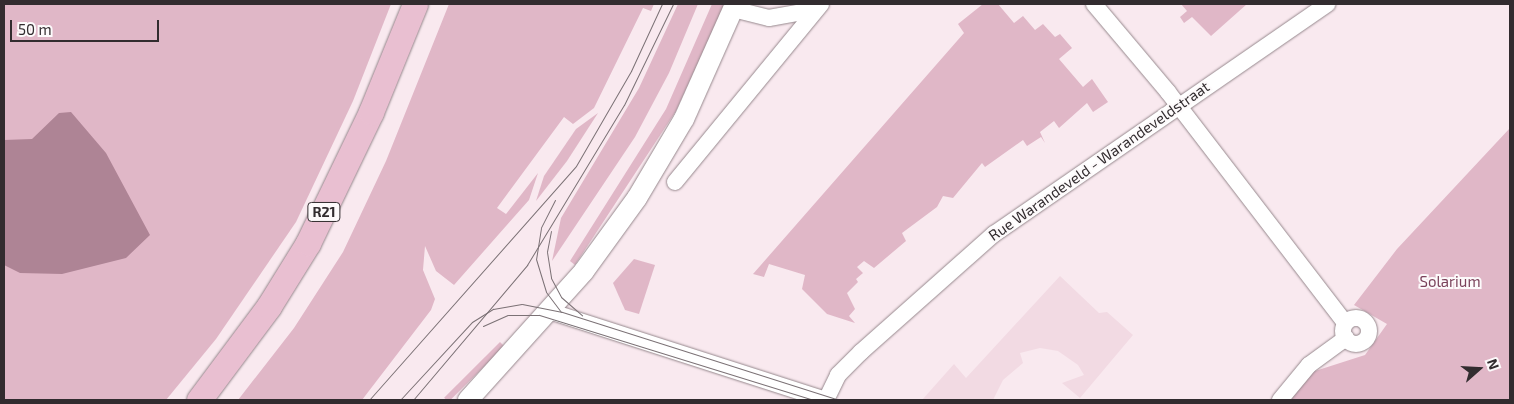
<!DOCTYPE html>
<html>
<head>
<meta charset="utf-8">
<style>
	body { margin:0 }
	#map { position:relative; width:1514px; height:404px; overflow:hidden; background:#f9e9ef; font-family:"Exo 2",sans-serif }
	div>[style] { position:absolute }
	[style*='--x'] { left:calc(var(--x)*1px); top:calc(var(--y)*1px); width:calc(var(--w)*1px); rotate:calc(var(--a)*1deg) }
	.built>* { inset:0; background:#f2dae3 }
	.green>* { inset:0; background:#e0b7c7; transform-origin:0 0 }
	.water>* { inset:0; background:#ae8495 }
	.roads { filter:drop-shadow(0 0 1px #96888d) drop-shadow(0 0 1px #96888d) }
	.minor>* { height:16px; margin:-8px; padding:0 8px; transform-origin:8px; border-radius:8px; background:#fff }
	.minor>.ring { margin:-8px; padding:0; box-sizing:content-box; background:none; border:16px solid #fff; border-radius:50% }
	.tertiary>* { height:20px; margin:-10px; padding:0 10px; transform-origin:10px; border-radius:10px; background:#fff }
	.primary>* { height:25px; margin:-12.5px; padding:0 12.5px; transform-origin:12.5px; border-radius:12.5px; background:#e9bfd1 }
	.tram>* { height:1px; margin:-0.5px; padding:0 0.5px; transform-origin:0.5px; border-radius:0.5px; background:#7b7175 }
	span { translate:-50% -50%; white-space:nowrap; text-align:center; line-height:1.15; -webkit-text-stroke:4px #fdfafb; paint-order:stroke }
	.shield-label span { padding:1px 4px; background:#fdfafb; border:1px solid; border-radius:4px; -webkit-text-stroke-width:0 }
	.shield-label { font-size:14px; color:#322c2f; font-weight:700 }
	.street-label { font-size:15px; color:#322c2f }
	.park-label { font-size:15px; color:#7b425b }
	.frame { position:absolute; inset:0; border:5px solid #322c2f; pointer-events:none }
	.north { position:absolute; left:1454px; top:344px; width:50px; height:50px; -webkit-text-stroke:4px #fdfafb; paint-order:stroke; rotate:71deg; font-size:14px; font-weight:700; line-height:20px; text-align:center; color:#322c2f }
	.north::after { content:''; display:block; margin:auto; width:18px; height:22px; background:#322c2f; clip-path:polygon(50% 0,100% 100%,50% 72%,0 100%) }
	.scale { position:absolute; left:10px; top:20px; width:149px; height:22px; box-sizing:border-box; border:2px solid #322c2f; border-top:0; padding-left:6px; font-size:15px; line-height:18px; white-space:nowrap; color:#322c2f; -webkit-text-stroke:4px #fdfafb; paint-order:stroke }
</style>
</head>
<body>
<div id="map">
	<div class="built">
		<div style="clip-path:polygon(1060px 276px,1099px 313px,1107px 312px,1133px 335px,1080px 398px,1062px 383px,1084px 375px,1078px 365px,1058px 351px,1040px 348px,1020px 353px,1023px 363px,1003px 380px,993px 400px,922px 400px,954px 364px,966px 378px)"></div>
	</div>
	<div class="green">
		<div style="clip-path:polygon(4px 4px,391px 4px,353px 101px,296px 222px,216px 339px,166px 400px,4px 400px)"></div>
		<div style="clip-path:polygon(449px 4px,654px 4px,651px 11px,643px 8px,594px 108px,573px 124px,564px 117px,497px 208px,506px 214px,538px 173px,529px 200px,454px 285px,436px 271px,425px 246px,423px 270px,435px 299px,431px 310px,362px 400px,238px 400px,294px 328px,343px 252px,386px 161px)"></div>
		<div style="clip-path:polygon(678px 4px,698px 4px,669px 73px,635px 137px,552px 261px,561px 218px,639px 88px)"></div>
		<div style="clip-path:polygon(712px 4px,725px 4px,676px 111px,575px 265px,570px 261px,666px 109px)"></div>
		<div style="clip-path:polygon(983px 4px,998px 4px,1014px 23px,1023px 16px,1035px 30px,1043px 24px,1055px 37px,1060px 34px,1072px 48px,1059px 59px,1083px 87px,1092px 79px,1108px 102px,1093px 112px,1087px 103px,1059px 128px,1054px 121px,1040px 132px,1045px 143px,1041px 137px,1027px 146px,1023px 140px,985px 167px,982px 163px,953px 198px,943px 196px,937px 207px,902px 233px,906px 241px,874px 268px,864px 261px,857px 267px,863px 273px,856px 279px,858px 282px,847px 293px,855px 309px,849px 316px,855px 323px,827px 314px,802px 289px,805px 275px,769px 264px,764px 277px,753px 274px,964px 33px,958px 24px)"></div>
		<div style="clip-path:polygon(1181px 4px,1247px 4px,1211px 36px,1192px 17px,1184px 23px,1180px 17px,1187px 11px)"></div>
		<div style="clip-path:polygon(598px 113px,567px 161px,536px 201px,544px 176px,576px 129px)"></div>
		<div style="clip-path:polygon(1510px 128px,1510px 400px,1289px 400px,1312px 372px,1365px 355px,1387px 324px,1354px 305px,1397px 249px)"></div>
		<div style="clip-path:polygon(634px 259px,655px 265px,639px 314px,625px 310px,613px 283px)"></div>
		<div style="left:500px;top:342px;width:6px;height:79px;rotate:45deg"></div>
	</div>
	<div class="water">
		<div style="clip-path:polygon(71px 112px,106px 153px,150px 235px,126px 258px,62px 274px,20px 273px,4px 265px,4px 140px,32px 139px,59px 113px)"></div>
	</div>
	<div class="roads">
		<div class="minor">
			<div style="--x:735;--y:4;--w:5;--a:112"></div>
			<div style="--x:733;--y:9;--w:37;--a:14"></div>
			<div style="--x:769;--y:18;--w:46;--a:-10.1"></div>
			<div style="--x:1094;--y:4;--w:115;--a:49.9"></div>
			<div style="--x:1168;--y:92;--w:291;--a:52.5"></div>
			<div style="--x:675;--y:182;--w:230;--a:-50.6"></div>
			<div style="--x:549;--y:311;--w:292;--a:17.8"></div>
			<div class="ring" style="left:1343px;top:318px;width:10px;height:10px"></div>
			<div style="--x:826;--y:400;--w:28;--a:-64"></div>
			<div style="--x:838;--y:375;--w:33;--a:-45"></div>
			<div style="--x:861;--y:352;--w:178;--a:-41.6"></div>
			<div style="--x:994;--y:234;--w:405;--a:-34.6"></div>
			<div style="--x:1280;--y:400;--w:45;--a:-50.4"></div>
			<div style="--x:1309;--y:365;--w:46;--a:-36.1"></div>
		</div>
		<div class="tertiary">
			<div style="--x:468;--y:400;--w:173;--a:-48"></div>
			<div style="--x:584;--y:271;--w:90;--a:-54"></div>
			<div style="--x:637;--y:198;--w:92;--a:-59.3"></div>
			<div style="--x:684;--y:119;--w:120;--a:-66"></div>
		</div>
		<div class="primary">
			<div style="--x:199;--y:400;--w:117;--a:-53.3"></div>
			<div style="--x:269;--y:306;--w:74;--a:-58.2"></div>
			<div style="--x:308;--y:243;--w:145;--a:-64.3"></div>
			<div style="--x:371;--y:112;--w:117;--a:-67.8"></div>
		</div>
	</div>
	<div class="tram">
		<div style="--x:555;--y:200;--w:31;--a:117"></div>
		<div style="--x:541;--y:228;--w:31;--a:99"></div>
		<div style="--x:536;--y:259;--w:34;--a:73"></div>
		<div style="--x:546;--y:292;--w:25;--a:53"></div>
		<div style="--x:551;--y:231;--w:21;--a:101"></div>
		<div style="--x:547;--y:252;--w:26;--a:81"></div>
		<div style="--x:551;--y:278;--w:21;--a:62"></div>
		<div style="--x:561;--y:297;--w:28;--a:41"></div>
		<div style="--x:483;--y:326;--w:27;--a:-24"></div>
		<div style="--x:508;--y:315;--w:31;--a:0"></div>
		<div style="--x:539;--y:315;--w:287;--a:17.2"></div>
		<div style="--x:369;--y:400;--w:312;--a:-48.5"></div>
		<div style="--x:576;--y:166;--w:110;--a:-59.9"></div>
		<div style="--x:631;--y:71;--w:74;--a:-65.2"></div>
		<div style="--x:400;--y:400;--w:106;--a:-47.3"></div>
		<div style="--x:472;--y:322;--w:25;--a:-32"></div>
		<div style="--x:493;--y:309;--w:29;--a:-10"></div>
		<div style="--x:522;--y:304;--w:41;--a:11.3"></div>
		<div style="--x:562;--y:312;--w:292;--a:17.6"></div>
		<div style="--x:413;--y:400;--w:177;--a:-49.8"></div>
		<div style="--x:527;--y:265;--w:187;--a:-58.8"></div>
		<div style="--x:624;--y:105;--w:112;--a:-64.1"></div>
	</div>
	<div class="shield-label">
		<span style="left:324px;top:212px">R21</span>
	</div>
	<div class="street-label">
		<span style="left:1099px;top:161px;rotate:-35deg">Rue Warandeveld - Warandeveldstraat</span>
	</div>
	<div class="park-label">
		<span style="left:1450px;top:282px">Solarium</span>
	</div>
	<div class="frame"></div>
	<div class="north">N</div>
	<div class="scale">50 m</div>
</div>
</body>
</html>
